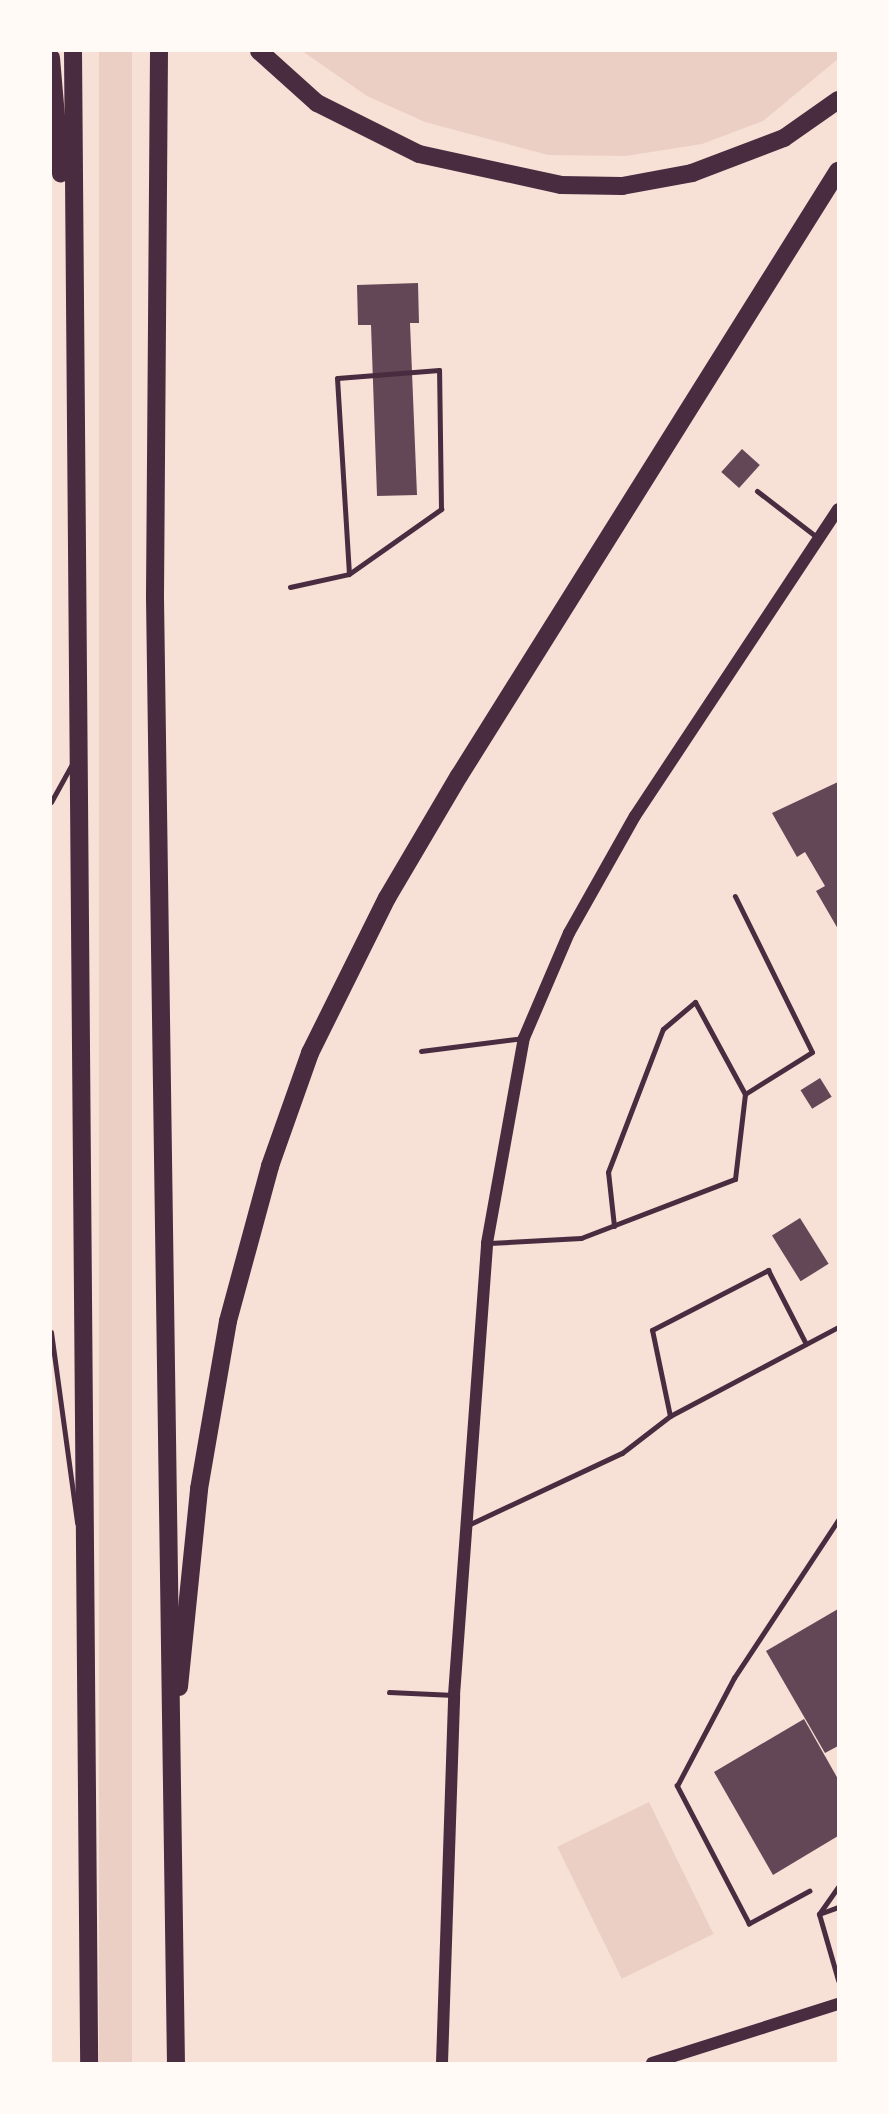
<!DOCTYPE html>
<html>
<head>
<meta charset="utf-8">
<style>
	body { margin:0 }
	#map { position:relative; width:889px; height:2114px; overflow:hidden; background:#f7e1d7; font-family:"Open Sans",sans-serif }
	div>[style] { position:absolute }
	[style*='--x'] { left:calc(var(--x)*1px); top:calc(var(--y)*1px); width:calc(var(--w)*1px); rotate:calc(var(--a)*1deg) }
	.green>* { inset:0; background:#ebcfc5; transform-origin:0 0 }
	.building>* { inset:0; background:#644757; transform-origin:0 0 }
	.path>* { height:4.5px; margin:-2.25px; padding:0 2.25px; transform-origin:2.25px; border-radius:2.25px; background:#4a2c40 }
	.service>* { height:5px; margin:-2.5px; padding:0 2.5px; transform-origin:2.5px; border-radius:2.5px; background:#4a2c40 }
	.tertiary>* { height:12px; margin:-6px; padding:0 6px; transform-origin:6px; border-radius:6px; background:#4a2c40 }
	.primary>* { height:18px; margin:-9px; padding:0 9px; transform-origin:9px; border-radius:9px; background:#4a2c40 }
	span { translate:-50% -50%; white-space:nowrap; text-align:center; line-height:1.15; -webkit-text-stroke:6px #fffaf5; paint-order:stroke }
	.frame { position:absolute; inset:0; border:52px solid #fffaf5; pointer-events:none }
</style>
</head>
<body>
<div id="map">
	<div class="green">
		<div style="left:99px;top:51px;width:33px;height:2012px"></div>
		<div style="clip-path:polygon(302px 51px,838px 51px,838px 59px,763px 121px,702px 144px,626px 156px,548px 155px,425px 122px,367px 96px)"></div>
		<div style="left:649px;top:1802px;width:147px;height:102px;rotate:64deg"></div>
	</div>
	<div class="building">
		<div style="clip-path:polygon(418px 283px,419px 323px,410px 323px,417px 495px,377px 496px,371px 325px,358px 325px,357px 285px)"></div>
		<div style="left:742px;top:449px;width:24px;height:31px;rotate:42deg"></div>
		<div style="clip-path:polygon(838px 782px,838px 929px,816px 891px,825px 886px,805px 852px,797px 857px,772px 813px)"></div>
		<div style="left:820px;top:1078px;width:22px;height:23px;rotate:58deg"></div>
		<div style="left:800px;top:1218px;width:54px;height:33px;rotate:58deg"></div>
		<div style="clip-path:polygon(838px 1609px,838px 1746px,825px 1753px,766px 1651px)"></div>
		<div style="clip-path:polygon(804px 1719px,838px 1779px,838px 1836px,773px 1875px,714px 1772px)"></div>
	</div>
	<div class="path">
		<div style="--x:810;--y:1891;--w:69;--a:151.6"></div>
		<div style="--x:749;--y:1924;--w:156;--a:-117.6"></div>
		<div style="--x:677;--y:1786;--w:122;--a:-62.2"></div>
		<div style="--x:734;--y:1678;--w:189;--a:-56.6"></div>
	</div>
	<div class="service">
		<div style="--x:757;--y:491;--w:77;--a:37.6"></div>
		<div style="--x:290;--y:587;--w:60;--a:-12.4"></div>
		<div style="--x:349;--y:574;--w:113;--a:-35.2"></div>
		<div style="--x:441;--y:509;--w:139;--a:-90.8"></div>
		<div style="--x:439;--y:370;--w:102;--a:175.5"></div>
		<div style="--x:337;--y:378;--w:196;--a:86.5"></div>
		<div style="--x:51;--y:802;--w:43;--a:-61.1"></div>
		<div style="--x:421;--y:1051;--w:104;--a:-7.2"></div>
		<div style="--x:614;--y:1226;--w:54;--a:-96.3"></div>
		<div style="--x:608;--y:1172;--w:153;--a:-69"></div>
		<div style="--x:663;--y:1029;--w:42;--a:-40.2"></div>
		<div style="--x:695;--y:1002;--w:105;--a:61.5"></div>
		<div style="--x:489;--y:1243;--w:92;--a:-3.1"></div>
		<div style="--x:581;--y:1238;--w:165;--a:-21"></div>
		<div style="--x:735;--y:1179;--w:86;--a:-83.3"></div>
		<div style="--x:745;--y:1094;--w:79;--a:-32.1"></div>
		<div style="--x:812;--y:1052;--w:174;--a:-116.3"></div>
		<div style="--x:51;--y:1332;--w:193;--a:82.2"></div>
		<div style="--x:670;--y:1416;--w:88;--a:-101.8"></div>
		<div style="--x:652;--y:1330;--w:131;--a:-27.3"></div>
		<div style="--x:768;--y:1270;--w:83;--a:62.8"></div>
		<div style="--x:468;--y:1525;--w:170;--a:-25.1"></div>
		<div style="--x:622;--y:1453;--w:61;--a:-37.6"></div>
		<div style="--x:670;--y:1416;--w:190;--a:-27.9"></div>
		<div style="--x:389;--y:1692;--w:65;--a:2.6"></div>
		<div style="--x:819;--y:1914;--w:69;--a:73.9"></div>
		<div style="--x:819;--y:1914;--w:33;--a:-55"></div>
		<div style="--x:819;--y:1914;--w:20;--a:-20"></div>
	</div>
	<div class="tertiary">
		<div style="--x:442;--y:2063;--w:368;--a:-88.1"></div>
		<div style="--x:454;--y:1695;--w:453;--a:-85.8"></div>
		<div style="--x:487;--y:1243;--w:208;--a:-79.8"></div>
		<div style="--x:524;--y:1038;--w:114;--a:-66.8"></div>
		<div style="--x:569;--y:933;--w:134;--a:-60.6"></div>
		<div style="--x:635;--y:816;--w:368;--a:-56.5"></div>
		<div style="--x:652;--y:2063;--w:195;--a:-17.6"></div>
	</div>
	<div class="primary">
		<div style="--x:73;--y:51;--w:2012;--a:89.54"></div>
		<div style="--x:159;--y:51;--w:547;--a:90.42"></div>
		<div style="--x:155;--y:598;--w:1465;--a:89.18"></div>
		<div style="--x:259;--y:51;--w:78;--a:41.9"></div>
		<div style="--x:317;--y:103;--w:114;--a:26.6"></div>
		<div style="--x:419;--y:154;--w:145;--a:12.3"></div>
		<div style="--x:561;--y:185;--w:61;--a:0.9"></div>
		<div style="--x:622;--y:186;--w:71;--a:-10.5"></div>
		<div style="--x:692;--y:173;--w:98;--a:-20.8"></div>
		<div style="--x:784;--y:138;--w:66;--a:-35.1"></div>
		<div style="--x:51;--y:58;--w:116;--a:85.1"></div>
		<div style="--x:179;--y:1687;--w:199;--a:-84.2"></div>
		<div style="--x:199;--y:1489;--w:170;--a:-80.2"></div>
		<div style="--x:228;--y:1321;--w:161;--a:-74.8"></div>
		<div style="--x:270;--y:1166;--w:120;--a:-70.5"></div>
		<div style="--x:310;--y:1053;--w:173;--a:-63.6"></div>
		<div style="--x:387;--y:898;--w:142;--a:-59.5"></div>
		<div style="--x:459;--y:776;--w:714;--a:-57.94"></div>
	</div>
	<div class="frame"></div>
</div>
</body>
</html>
